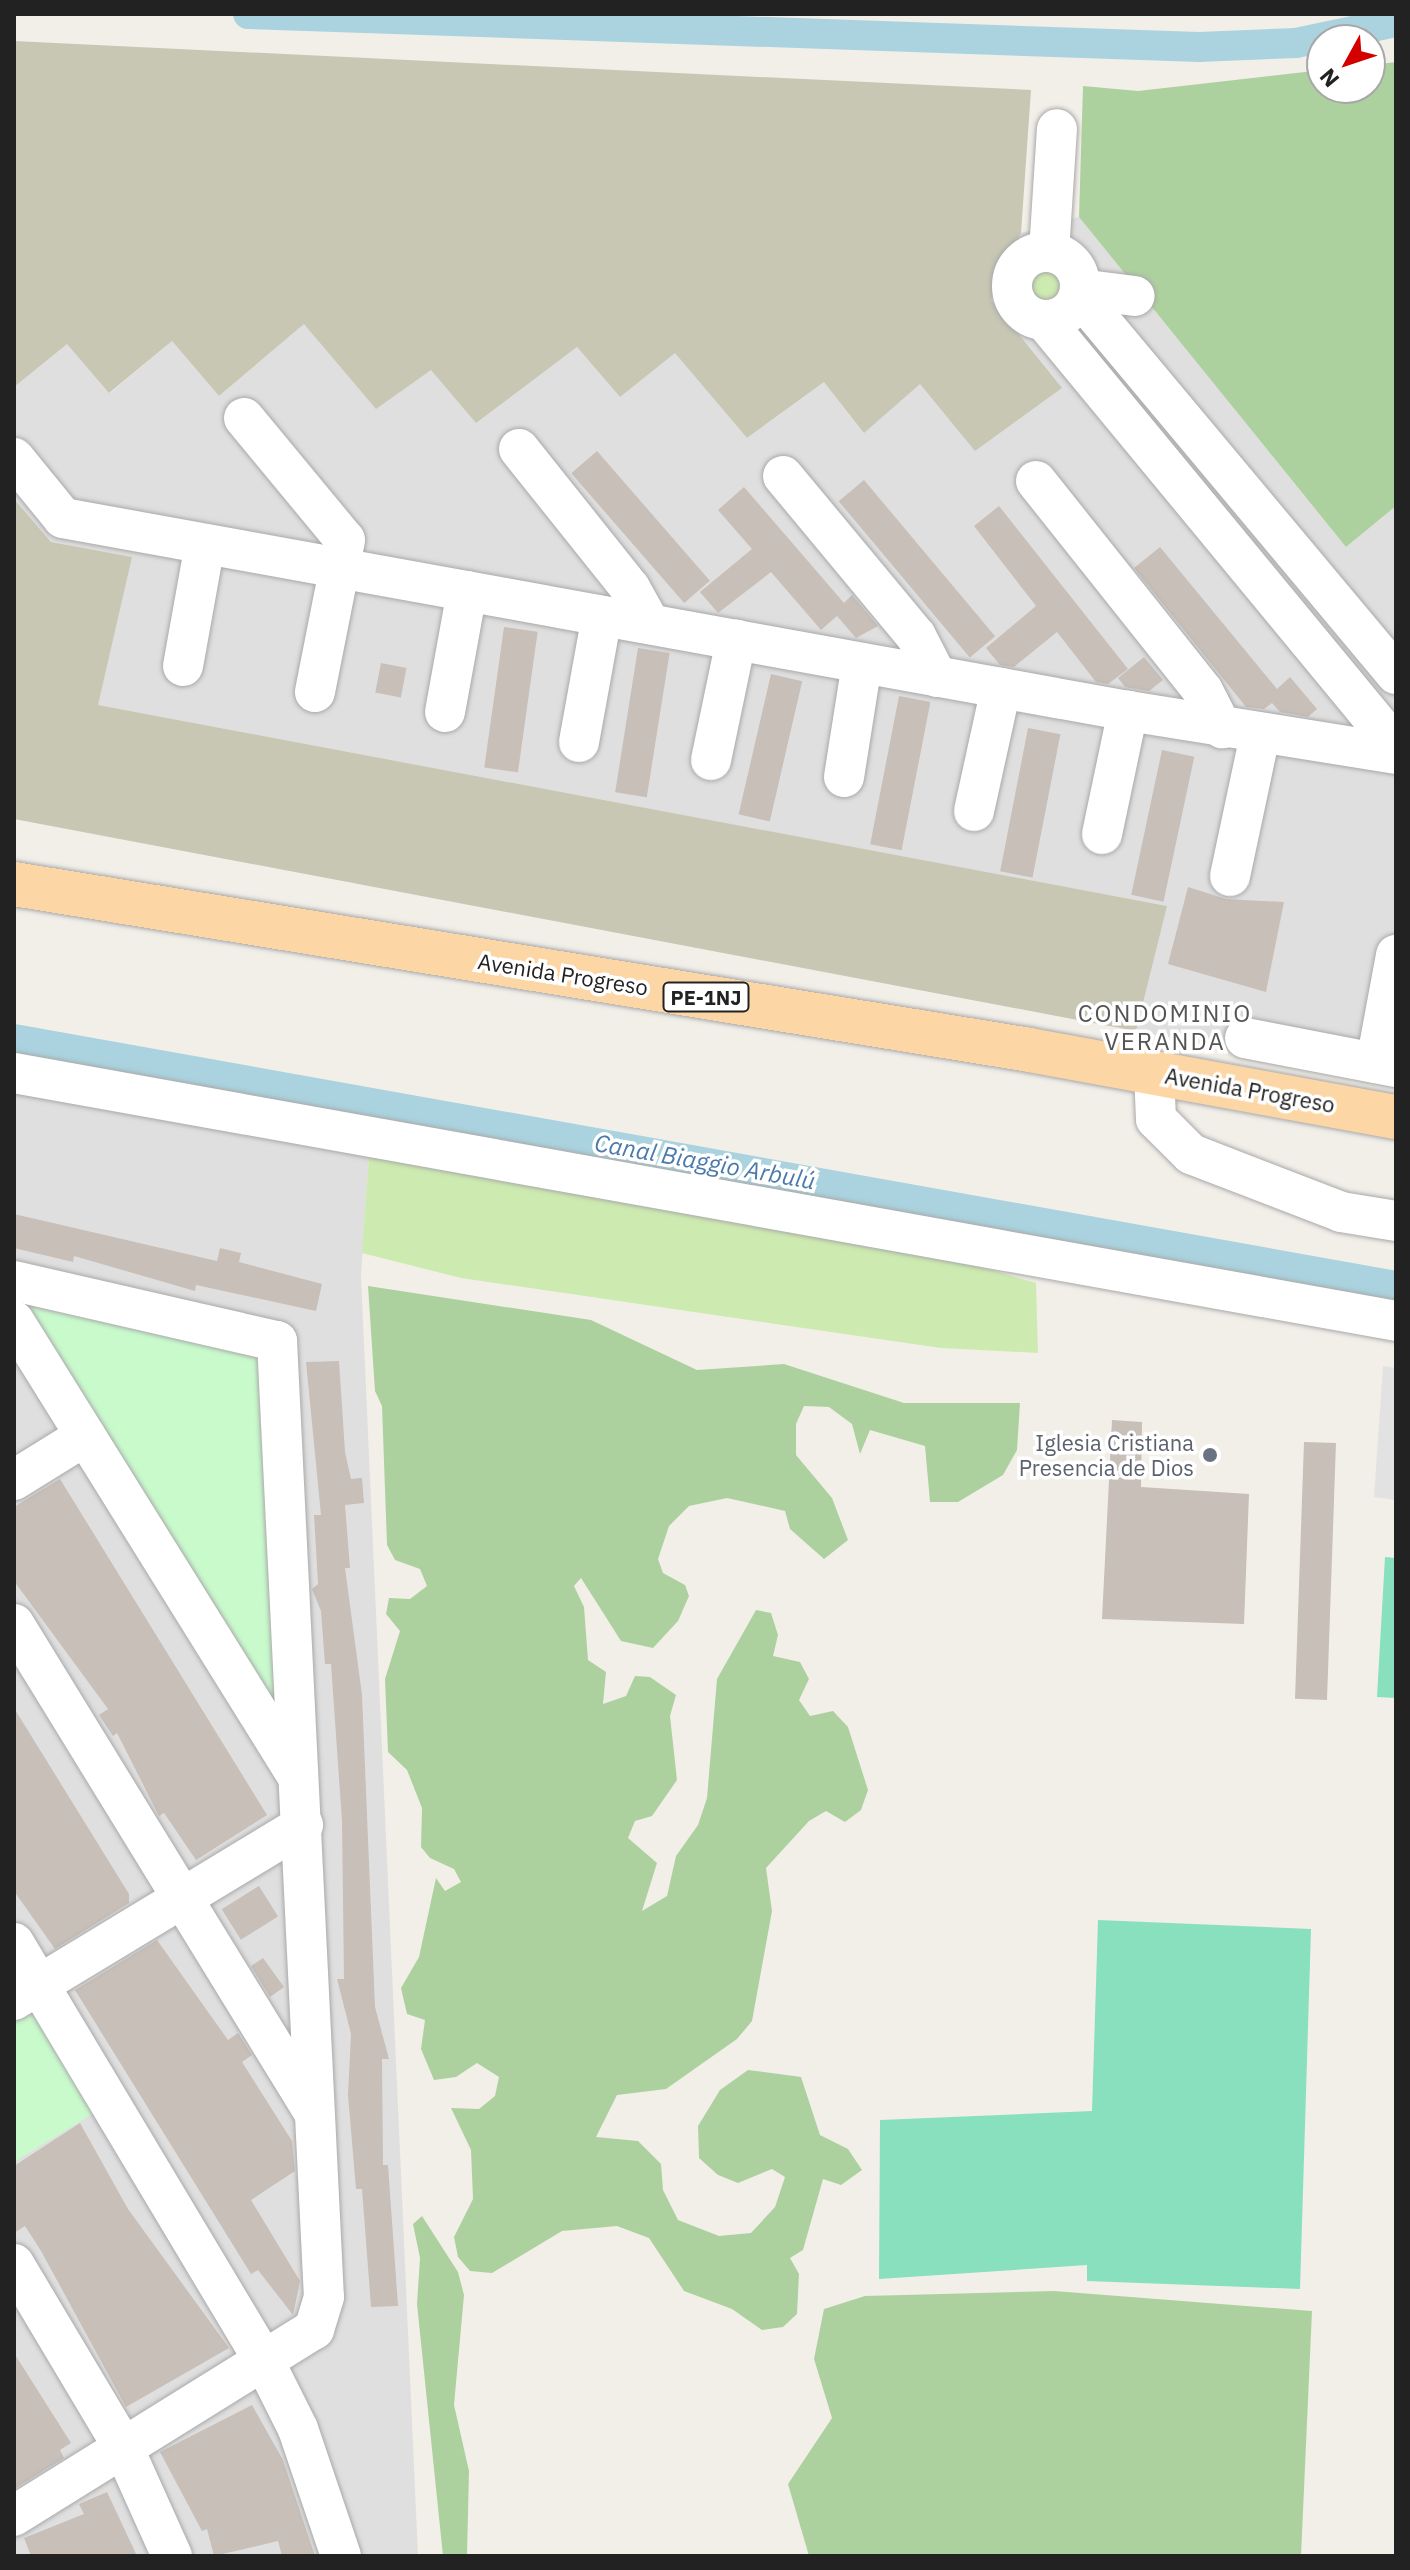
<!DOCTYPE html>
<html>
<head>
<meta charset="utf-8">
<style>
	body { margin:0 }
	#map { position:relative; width:1410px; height:2570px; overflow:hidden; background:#f2efe9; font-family:"IBM Plex Sans",sans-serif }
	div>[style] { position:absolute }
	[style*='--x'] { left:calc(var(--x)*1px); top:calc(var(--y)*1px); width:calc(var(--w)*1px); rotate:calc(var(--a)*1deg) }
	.residential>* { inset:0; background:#e0dfdf }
	.construction>* { inset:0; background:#c7c7b4 }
	.grass>* { inset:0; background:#cdebb0 }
	.round { border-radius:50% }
	.forest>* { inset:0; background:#add19e }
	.park>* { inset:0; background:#c8facc }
	.pitch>* { inset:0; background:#88e0be }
	.parking>* { inset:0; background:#e2e2e2 }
	.canal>* { height:30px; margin:-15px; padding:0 15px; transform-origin:15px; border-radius:15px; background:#aad3df }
	.building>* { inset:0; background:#c7bfb8; transform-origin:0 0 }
	.roads { filter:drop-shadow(0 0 2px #a9a9a9) drop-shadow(0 0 2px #a9a9a9) }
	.minor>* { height:40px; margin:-20px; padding:0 20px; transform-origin:20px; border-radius:20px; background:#fff }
	.minor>.ring { margin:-20px; padding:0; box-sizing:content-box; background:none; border:40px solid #fff; border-radius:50% }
	.major>* { height:44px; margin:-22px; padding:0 22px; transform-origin:22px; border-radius:22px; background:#fcd6a4 }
	.dots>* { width:22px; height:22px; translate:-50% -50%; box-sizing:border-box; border:4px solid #fff; border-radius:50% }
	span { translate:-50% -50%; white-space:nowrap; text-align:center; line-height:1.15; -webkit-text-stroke:7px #fff; paint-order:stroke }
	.shield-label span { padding:2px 6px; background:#fff; border:2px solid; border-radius:6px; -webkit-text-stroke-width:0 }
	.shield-label { font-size:20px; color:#222; font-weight:700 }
	.street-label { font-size:22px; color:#222 }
	.worship-label { font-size:22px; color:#5b616d }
	.right { translate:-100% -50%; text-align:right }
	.neighbourhood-label { font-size:24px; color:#555; letter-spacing:2px }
	.water-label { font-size:24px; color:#4a7aab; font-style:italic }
	.frame { position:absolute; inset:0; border:16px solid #222; pointer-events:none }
	.north { position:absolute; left:1306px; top:24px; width:80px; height:80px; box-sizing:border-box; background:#fff; border:2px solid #a7a7a7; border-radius:50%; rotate:230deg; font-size:22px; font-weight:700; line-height:32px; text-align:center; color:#222 }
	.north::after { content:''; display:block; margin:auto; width:28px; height:36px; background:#d40000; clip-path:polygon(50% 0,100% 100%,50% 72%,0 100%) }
</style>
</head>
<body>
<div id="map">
	<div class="residential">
		<div style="clip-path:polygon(1079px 217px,1346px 547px,1396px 506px,1396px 1081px,1136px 1031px,1166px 906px,97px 705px,131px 557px,51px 542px,14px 499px,14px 386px,67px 343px,110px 393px,172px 341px,219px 396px,304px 324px,431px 369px,476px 422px,577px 347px,620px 397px,675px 352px,747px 438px,824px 382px,991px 300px,1021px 233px)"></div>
		<div style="clip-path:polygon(14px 1091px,369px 1155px,361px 1276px,418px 2556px,14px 2556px)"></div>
	</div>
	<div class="construction">
		<div style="clip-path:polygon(14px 41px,1031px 90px,1021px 233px,991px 300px,1062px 388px,975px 451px,920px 384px,864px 433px,824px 382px,747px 438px,675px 353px,620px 397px,577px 347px,476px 423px,431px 370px,376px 409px,304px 324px,219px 396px,172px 341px,109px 393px,67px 344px,14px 387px)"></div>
		<div style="clip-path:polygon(14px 499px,51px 542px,132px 557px,98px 705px,1167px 906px,1136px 1031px,14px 819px)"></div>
	</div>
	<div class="grass">
		<div class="round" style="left:1026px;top:268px;width:40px;height:40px"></div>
		<div style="clip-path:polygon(369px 1155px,936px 1254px,1036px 1283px,1038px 1353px,941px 1348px,461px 1278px,362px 1253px)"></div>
	</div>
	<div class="forest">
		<div style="clip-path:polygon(1396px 62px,1396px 506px,1346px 547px,1079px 217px,1083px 86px,1138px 91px,1322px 70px,1322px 88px,1370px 88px,1370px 65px)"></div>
		<div style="clip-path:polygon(368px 1286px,591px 1320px,697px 1370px,784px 1364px,904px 1403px,1020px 1403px,1017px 1450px,1003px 1475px,958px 1502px,930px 1502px,925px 1446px,870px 1430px,860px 1454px,852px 1424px,829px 1407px,804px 1406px,796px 1424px,796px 1455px,832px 1498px,848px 1540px,824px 1559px,790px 1529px,785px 1511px,727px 1498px,689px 1506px,669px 1526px,658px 1559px,663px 1573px,685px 1585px,689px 1596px,678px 1621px,653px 1648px,621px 1641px,581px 1578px,574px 1586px,584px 1607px,588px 1660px,606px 1672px,603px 1704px,626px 1696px,635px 1676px,650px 1677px,676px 1695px,670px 1716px,677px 1780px,652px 1816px,635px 1821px,628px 1838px,657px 1863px,642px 1911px,667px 1896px,676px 1856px,698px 1825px,707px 1798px,717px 1679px,756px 1610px,771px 1613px,778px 1635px,773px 1656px,800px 1662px,809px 1679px,799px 1700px,810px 1716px,833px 1711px,848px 1727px,868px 1790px,861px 1810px,845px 1822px,826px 1811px,809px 1821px,766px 1868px,772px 1911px,752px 2021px,737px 2039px,666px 2089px,617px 2095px,596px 2137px,638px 2141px,661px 2164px,663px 2190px,678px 2220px,719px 2236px,751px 2233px,775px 2207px,785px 2177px,772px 2169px,738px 2183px,718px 2175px,699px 2158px,698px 2126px,720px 2090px,748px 2070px,801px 2077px,820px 2135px,848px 2149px,862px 2170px,841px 2185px,823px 2179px,803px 2250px,790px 2258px,799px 2274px,797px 2314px,783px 2327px,762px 2330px,732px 2309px,684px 2291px,649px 2238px,617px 2226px,562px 2231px,492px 2273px,470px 2271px,458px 2257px,454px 2237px,473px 2199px,471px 2150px,451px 2108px,479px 2109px,495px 2096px,499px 2077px,477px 2063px,456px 2077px,434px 2080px,421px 2049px,425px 2020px,407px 2014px,401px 1988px,419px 1957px,436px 1878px,445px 1891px,461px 1882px,454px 1869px,430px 1858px,421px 1847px,422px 1808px,407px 1770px,388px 1752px,385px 1679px,400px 1631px,386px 1614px,389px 1598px,410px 1599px,427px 1586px,420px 1569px,395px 1560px,387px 1545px,382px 1406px,375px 1391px)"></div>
		<div style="clip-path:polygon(422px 2216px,458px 2272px,464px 2295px,454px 2405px,469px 2471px,467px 2556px,443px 2556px,417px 2304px,420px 2258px,413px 2224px)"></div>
		<div style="clip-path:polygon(1054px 2291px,1312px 2311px,1301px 2556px,809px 2556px,788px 2484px,832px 2418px,814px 2359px,824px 2309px,865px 2296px)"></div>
	</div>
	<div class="park">
		<div style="clip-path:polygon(14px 1293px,266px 1353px,285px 1737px)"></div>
		<div style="clip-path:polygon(36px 2000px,102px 2108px,14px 2162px,14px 2013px)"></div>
	</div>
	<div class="pitch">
		<div style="clip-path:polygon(1385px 1557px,1396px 1558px,1396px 1698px,1377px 1697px)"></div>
		<div style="clip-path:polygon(1098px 1920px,1311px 1929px,1300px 2289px,1087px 2281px,1087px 2265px,879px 2279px,880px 2120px,1092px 2111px)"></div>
	</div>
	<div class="parking">
		<div style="clip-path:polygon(1383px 1366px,1396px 1368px,1396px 1500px,1374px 1497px)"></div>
	</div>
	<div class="canal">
		<div style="--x:248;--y:14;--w:952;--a:1.99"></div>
		<div style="--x:1199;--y:47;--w:97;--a:-2.4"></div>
		<div style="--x:1296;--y:43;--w:102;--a:-11.9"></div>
		<div style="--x:14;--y:1039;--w:1404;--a:10.13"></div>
	</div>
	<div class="building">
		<div style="left:597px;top:451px;width:172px;height:34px;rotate:49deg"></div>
		<div style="left:864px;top:480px;width:204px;height:33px;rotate:50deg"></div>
		<div style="clip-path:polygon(744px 487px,844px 603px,852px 595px,878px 626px,856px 638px,837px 616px,821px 630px,771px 572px,718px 613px,700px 592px,752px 549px,718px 510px)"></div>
		<div style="clip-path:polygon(999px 506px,1128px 669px,1108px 684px,1096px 682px,1057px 632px,1014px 667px,1000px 665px,986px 648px,1036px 606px,974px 526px)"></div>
		<div style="clip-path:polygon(1160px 547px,1277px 689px,1290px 677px,1317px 709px,1308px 717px,1280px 712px,1272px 703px,1264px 709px,1246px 707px,1134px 568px)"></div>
		<div style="left:504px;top:627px;width:34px;height:142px;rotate:8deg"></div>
		<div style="left:638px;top:648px;width:32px;height:146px;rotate:9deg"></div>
		<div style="clip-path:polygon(1144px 657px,1163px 680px,1149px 691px,1125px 687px,1118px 678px)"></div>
		<div style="left:381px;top:663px;width:26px;height:30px;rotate:11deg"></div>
		<div style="left:771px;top:674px;width:32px;height:144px;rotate:13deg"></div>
		<div style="left:899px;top:696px;width:32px;height:151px;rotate:11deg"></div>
		<div style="left:1028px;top:728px;width:33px;height:146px;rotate:11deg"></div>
		<div style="left:1162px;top:750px;width:33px;height:148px;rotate:12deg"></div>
		<div style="clip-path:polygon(1188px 887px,1226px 899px,1284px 902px,1266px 992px,1168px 964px)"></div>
		<div style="clip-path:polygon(14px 1214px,217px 1261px,220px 1248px,241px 1253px,239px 1262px,322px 1284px,316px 1311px,196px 1285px,195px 1291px,74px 1256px,73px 1262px,14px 1248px)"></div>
		<div style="clip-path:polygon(339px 1361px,345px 1452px,351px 1479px,362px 1478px,364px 1503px,345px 1505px,350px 1568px,345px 1568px,362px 1695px,375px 2007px,389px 2059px,382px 2059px,383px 2165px,388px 2165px,398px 2306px,371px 2307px,362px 2189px,356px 2189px,348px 2095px,351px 2034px,337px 1979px,344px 1979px,342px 1821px,331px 1664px,325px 1664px,321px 1611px,312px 1589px,318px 1584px,314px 1515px,321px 1515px,306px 1362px)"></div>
		<div style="clip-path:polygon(1112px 1420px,1142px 1422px,1141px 1487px,1249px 1494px,1244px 1624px,1102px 1619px)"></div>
		<div style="left:1304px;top:1442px;width:32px;height:257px;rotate:2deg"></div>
		<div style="clip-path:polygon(60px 1479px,267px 1815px,196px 1860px,164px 1813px,159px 1816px,117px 1733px,113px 1736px,99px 1715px,108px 1709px,14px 1581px,14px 1507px)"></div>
		<div style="clip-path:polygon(14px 1708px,129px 1894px,129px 1903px,55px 1949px,14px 1891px)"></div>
		<div style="left:259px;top:1886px;width:36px;height:44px;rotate:58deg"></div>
		<div style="clip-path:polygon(157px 1940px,228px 2040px,238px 2033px,252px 2055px,242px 2062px,292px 2141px,295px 2171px,251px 2200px,300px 2281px,293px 2315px,258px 2270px,251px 2274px,75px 1990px)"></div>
		<div style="clip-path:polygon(263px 1958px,284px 1987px,270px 1997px,251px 1966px)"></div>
		<div style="clip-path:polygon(80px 2123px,128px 2209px,229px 2348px,126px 2407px,41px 2251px,25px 2226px,14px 2233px,14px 2166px)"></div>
		<div style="clip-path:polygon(14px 2353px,71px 2443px,60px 2450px,64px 2458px,14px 2489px)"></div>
		<div style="clip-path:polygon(252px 2405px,283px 2460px,315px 2556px,282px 2556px,278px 2541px,214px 2556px,207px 2529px,202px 2531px,160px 2452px)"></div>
		<div style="clip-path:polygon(107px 2492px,137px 2556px,31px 2556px,24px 2538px,84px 2514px,79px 2504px)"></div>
	</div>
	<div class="roads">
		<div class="minor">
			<div class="ring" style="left:1012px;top:252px;width:28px;height:28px"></div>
			<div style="--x:1049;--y:252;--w:123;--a:-86.3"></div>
			<div style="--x:1080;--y:289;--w:55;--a:7.3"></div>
			<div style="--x:1079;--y:295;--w:494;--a:50.1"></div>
			<div style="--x:1044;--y:320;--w:543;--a:50.45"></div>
			<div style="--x:244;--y:418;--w:158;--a:50.4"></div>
			<div style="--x:345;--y:540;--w:155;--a:101.2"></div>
			<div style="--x:519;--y:449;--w:178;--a:51.4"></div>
			<div style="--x:630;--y:588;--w:41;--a:60.9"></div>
			<div style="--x:14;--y:458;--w:77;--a:50.8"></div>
			<div style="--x:63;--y:518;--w:1082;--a:10.27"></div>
			<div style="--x:1128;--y:711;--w:271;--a:9.1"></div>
			<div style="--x:783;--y:476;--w:208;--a:50.3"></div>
			<div style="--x:916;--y:636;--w:46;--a:62.9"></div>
			<div style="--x:1036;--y:481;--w:268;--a:51.5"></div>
			<div style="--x:1203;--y:691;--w:42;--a:62.8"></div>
			<div style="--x:183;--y:666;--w:124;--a:-79.8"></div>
			<div style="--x:445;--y:712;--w:123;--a:-79.7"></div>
			<div style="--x:579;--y:742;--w:128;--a:-79.7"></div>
			<div style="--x:711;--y:760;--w:123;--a:-78.2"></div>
			<div style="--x:844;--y:777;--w:115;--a:-81"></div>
			<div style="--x:974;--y:811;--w:126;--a:-77.6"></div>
			<div style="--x:1102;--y:834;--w:126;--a:-78.1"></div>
			<div style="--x:1230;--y:876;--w:144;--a:-78"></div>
			<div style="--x:1245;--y:1038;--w:154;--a:10.9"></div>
			<div style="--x:1376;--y:1063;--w:110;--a:-79.5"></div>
			<div style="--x:1154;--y:1072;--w:47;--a:87.6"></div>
			<div style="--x:1156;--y:1119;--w:49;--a:45"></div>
			<div style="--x:1191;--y:1154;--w:161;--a:21.1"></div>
			<div style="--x:1341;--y:1212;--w:56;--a:9.3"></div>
			<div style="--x:14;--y:1073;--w:1404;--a:10.17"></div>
			<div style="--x:14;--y:1281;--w:270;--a:12.9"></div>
			<div style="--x:277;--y:1341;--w:957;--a:87.19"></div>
			<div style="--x:324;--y:2297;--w:34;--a:107"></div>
			<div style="--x:314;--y:2329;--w:354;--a:148.1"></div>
			<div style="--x:14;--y:1321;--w:537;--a:58.09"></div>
			<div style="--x:14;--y:1480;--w:84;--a:-31.8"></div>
			<div style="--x:14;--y:1624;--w:571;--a:58.45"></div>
			<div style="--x:14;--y:1943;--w:485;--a:59.1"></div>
			<div style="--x:263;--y:2359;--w:78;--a:63.4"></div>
			<div style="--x:298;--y:2429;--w:134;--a:71.3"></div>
			<div style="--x:14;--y:2000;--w:338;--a:-31.2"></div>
			<div style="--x:14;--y:2264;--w:213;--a:59.2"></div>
			<div style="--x:123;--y:2447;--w:120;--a:65.8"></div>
		</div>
		<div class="major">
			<div style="--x:14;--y:884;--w:1029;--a:9.28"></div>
			<div style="--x:1030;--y:1050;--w:372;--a:10.4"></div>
		</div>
	</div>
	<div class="dots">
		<div style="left:1210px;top:1455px;background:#6b7280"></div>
	</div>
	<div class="shield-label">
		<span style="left:706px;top:997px">PE-1NJ</span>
	</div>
	<div class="street-label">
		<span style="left:563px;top:974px;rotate:9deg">Avenida Progreso</span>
		<span style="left:1250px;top:1090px;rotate:10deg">Avenida Progreso</span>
	</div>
	<div class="worship-label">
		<span class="right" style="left:1194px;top:1455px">Iglesia Cristiana<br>Presencia de Dios</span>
	</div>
	<div class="neighbourhood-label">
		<span style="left:1165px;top:1028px">CONDOMINIO<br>VERANDA</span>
	</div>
	<div class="water-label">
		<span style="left:705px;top:1162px;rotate:10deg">Canal Biaggio Arbulú</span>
	</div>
	<div class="frame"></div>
	<div class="north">N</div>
</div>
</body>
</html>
